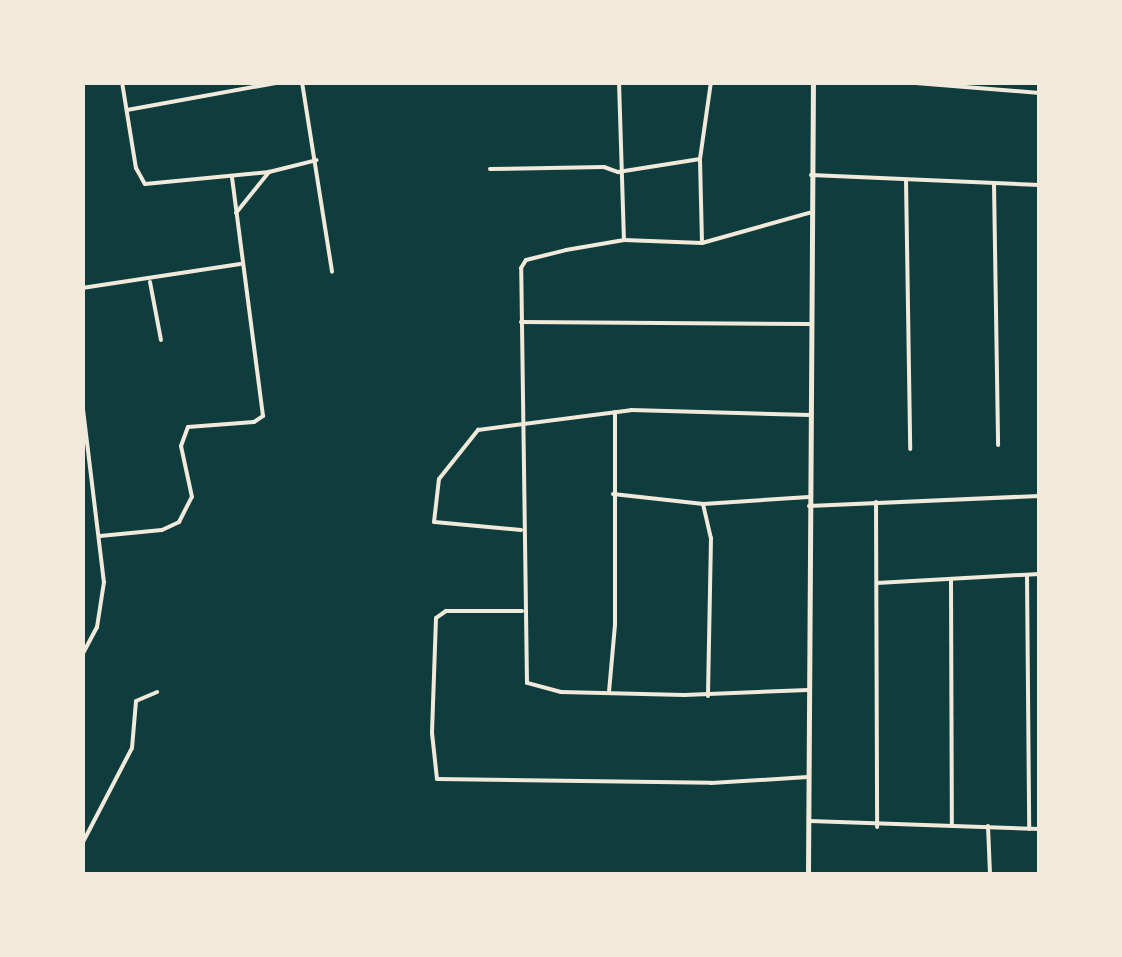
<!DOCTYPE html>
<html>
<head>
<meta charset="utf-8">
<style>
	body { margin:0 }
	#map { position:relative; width:1122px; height:957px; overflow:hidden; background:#0f3d3e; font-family:Spectral,serif }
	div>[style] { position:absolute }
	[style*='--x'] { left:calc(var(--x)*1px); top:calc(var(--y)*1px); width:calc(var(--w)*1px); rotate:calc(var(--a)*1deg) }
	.minor>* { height:4px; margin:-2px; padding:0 2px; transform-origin:2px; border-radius:2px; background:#f1e9da }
	.tertiary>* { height:5px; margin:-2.5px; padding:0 2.5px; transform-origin:2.5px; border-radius:2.5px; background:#f1e9da }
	span { translate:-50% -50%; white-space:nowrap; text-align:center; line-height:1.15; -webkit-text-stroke:8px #f1e9da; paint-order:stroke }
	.frame { position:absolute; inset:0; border:85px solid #f1e9da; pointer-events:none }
</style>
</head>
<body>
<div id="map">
	<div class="minor">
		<div style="--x:122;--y:82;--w:87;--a:80.8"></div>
		<div style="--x:136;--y:168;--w:18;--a:61"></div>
		<div style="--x:145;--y:184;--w:125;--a:-5.5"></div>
		<div style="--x:269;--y:172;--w:49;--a:-14"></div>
		<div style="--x:302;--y:82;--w:192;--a:81"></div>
		<div style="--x:619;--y:82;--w:158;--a:88.2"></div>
		<div style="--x:903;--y:82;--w:137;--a:4.6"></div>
		<div style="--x:127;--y:110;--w:157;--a:-10.3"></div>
		<div style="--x:490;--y:169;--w:114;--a:-1"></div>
		<div style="--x:604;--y:167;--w:15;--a:20"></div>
		<div style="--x:618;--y:172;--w:83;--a:-9"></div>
		<div style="--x:811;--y:175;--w:229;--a:2.5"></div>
		<div style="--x:906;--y:180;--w:269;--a:89.1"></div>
		<div style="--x:994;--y:184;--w:261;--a:89.1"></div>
		<div style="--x:236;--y:213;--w:53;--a:-51.2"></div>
		<div style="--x:702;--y:242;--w:83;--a:-91.4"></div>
		<div style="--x:700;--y:159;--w:78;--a:-81.9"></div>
		<div style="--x:150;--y:282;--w:59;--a:79.3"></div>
		<div style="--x:82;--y:288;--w:160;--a:-8.6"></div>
		<div style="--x:521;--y:322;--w:288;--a:0.4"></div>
		<div style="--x:82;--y:401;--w:182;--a:83.1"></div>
		<div style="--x:104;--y:582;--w:46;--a:98.8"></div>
		<div style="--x:97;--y:627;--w:32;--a:118"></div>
		<div style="--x:613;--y:494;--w:91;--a:6.3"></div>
		<div style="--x:703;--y:504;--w:106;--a:-3.8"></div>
		<div style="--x:876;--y:502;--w:325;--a:89.8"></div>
		<div style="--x:703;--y:504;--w:35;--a:77"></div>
		<div style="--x:711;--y:538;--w:158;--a:91.1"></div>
		<div style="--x:809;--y:506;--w:231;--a:-2.5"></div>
		<div style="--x:521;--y:530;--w:87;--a:-174.7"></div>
		<div style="--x:434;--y:522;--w:43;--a:-83.4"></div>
		<div style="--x:439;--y:479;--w:63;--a:-51.5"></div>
		<div style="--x:478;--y:430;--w:154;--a:-7.4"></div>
		<div style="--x:631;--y:410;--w:179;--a:1.6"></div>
		<div style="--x:100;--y:536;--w:62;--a:-5.5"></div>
		<div style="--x:162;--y:530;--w:19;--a:-25"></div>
		<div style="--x:179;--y:522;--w:28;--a:-63"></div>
		<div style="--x:192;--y:497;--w:52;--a:-102.2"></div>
		<div style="--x:181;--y:446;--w:20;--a:-70"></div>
		<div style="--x:188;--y:427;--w:66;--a:-4.3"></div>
		<div style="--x:254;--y:422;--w:11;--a:-34"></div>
		<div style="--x:263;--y:416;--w:241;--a:-97.4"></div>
		<div style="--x:1027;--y:575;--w:254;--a:89.5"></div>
		<div style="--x:951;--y:579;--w:245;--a:89.8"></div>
		<div style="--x:877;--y:583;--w:163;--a:-3.2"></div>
		<div style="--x:522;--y:611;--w:76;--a:180"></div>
		<div style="--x:446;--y:611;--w:12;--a:145"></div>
		<div style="--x:436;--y:618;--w:115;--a:92"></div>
		<div style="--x:432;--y:733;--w:46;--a:83.8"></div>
		<div style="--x:437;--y:779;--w:274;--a:0.8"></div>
		<div style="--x:711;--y:783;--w:97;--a:-3.5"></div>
		<div style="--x:808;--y:690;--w:124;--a:177.7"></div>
		<div style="--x:684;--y:695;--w:123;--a:-178.6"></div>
		<div style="--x:561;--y:692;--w:35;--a:-165"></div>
		<div style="--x:527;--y:683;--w:415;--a:-90.8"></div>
		<div style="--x:521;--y:268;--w:9;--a:-58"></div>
		<div style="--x:526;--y:260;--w:41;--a:-14"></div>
		<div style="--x:566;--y:250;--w:59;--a:-9.8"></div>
		<div style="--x:624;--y:240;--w:78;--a:2.2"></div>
		<div style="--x:702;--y:243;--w:114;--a:-15.7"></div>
		<div style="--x:609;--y:692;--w:67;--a:-84.9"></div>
		<div style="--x:615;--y:625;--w:213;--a:-90"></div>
		<div style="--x:810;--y:821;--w:230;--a:2"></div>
		<div style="--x:988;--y:826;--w:48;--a:87.6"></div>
		<div style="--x:82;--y:844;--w:108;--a:-62.5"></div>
		<div style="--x:132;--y:748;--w:47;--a:-85.1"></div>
		<div style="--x:136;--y:701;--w:23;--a:-23"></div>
	</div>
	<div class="tertiary">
		<div style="--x:808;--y:874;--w:792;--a:-89.64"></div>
	</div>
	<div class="frame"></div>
</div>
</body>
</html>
